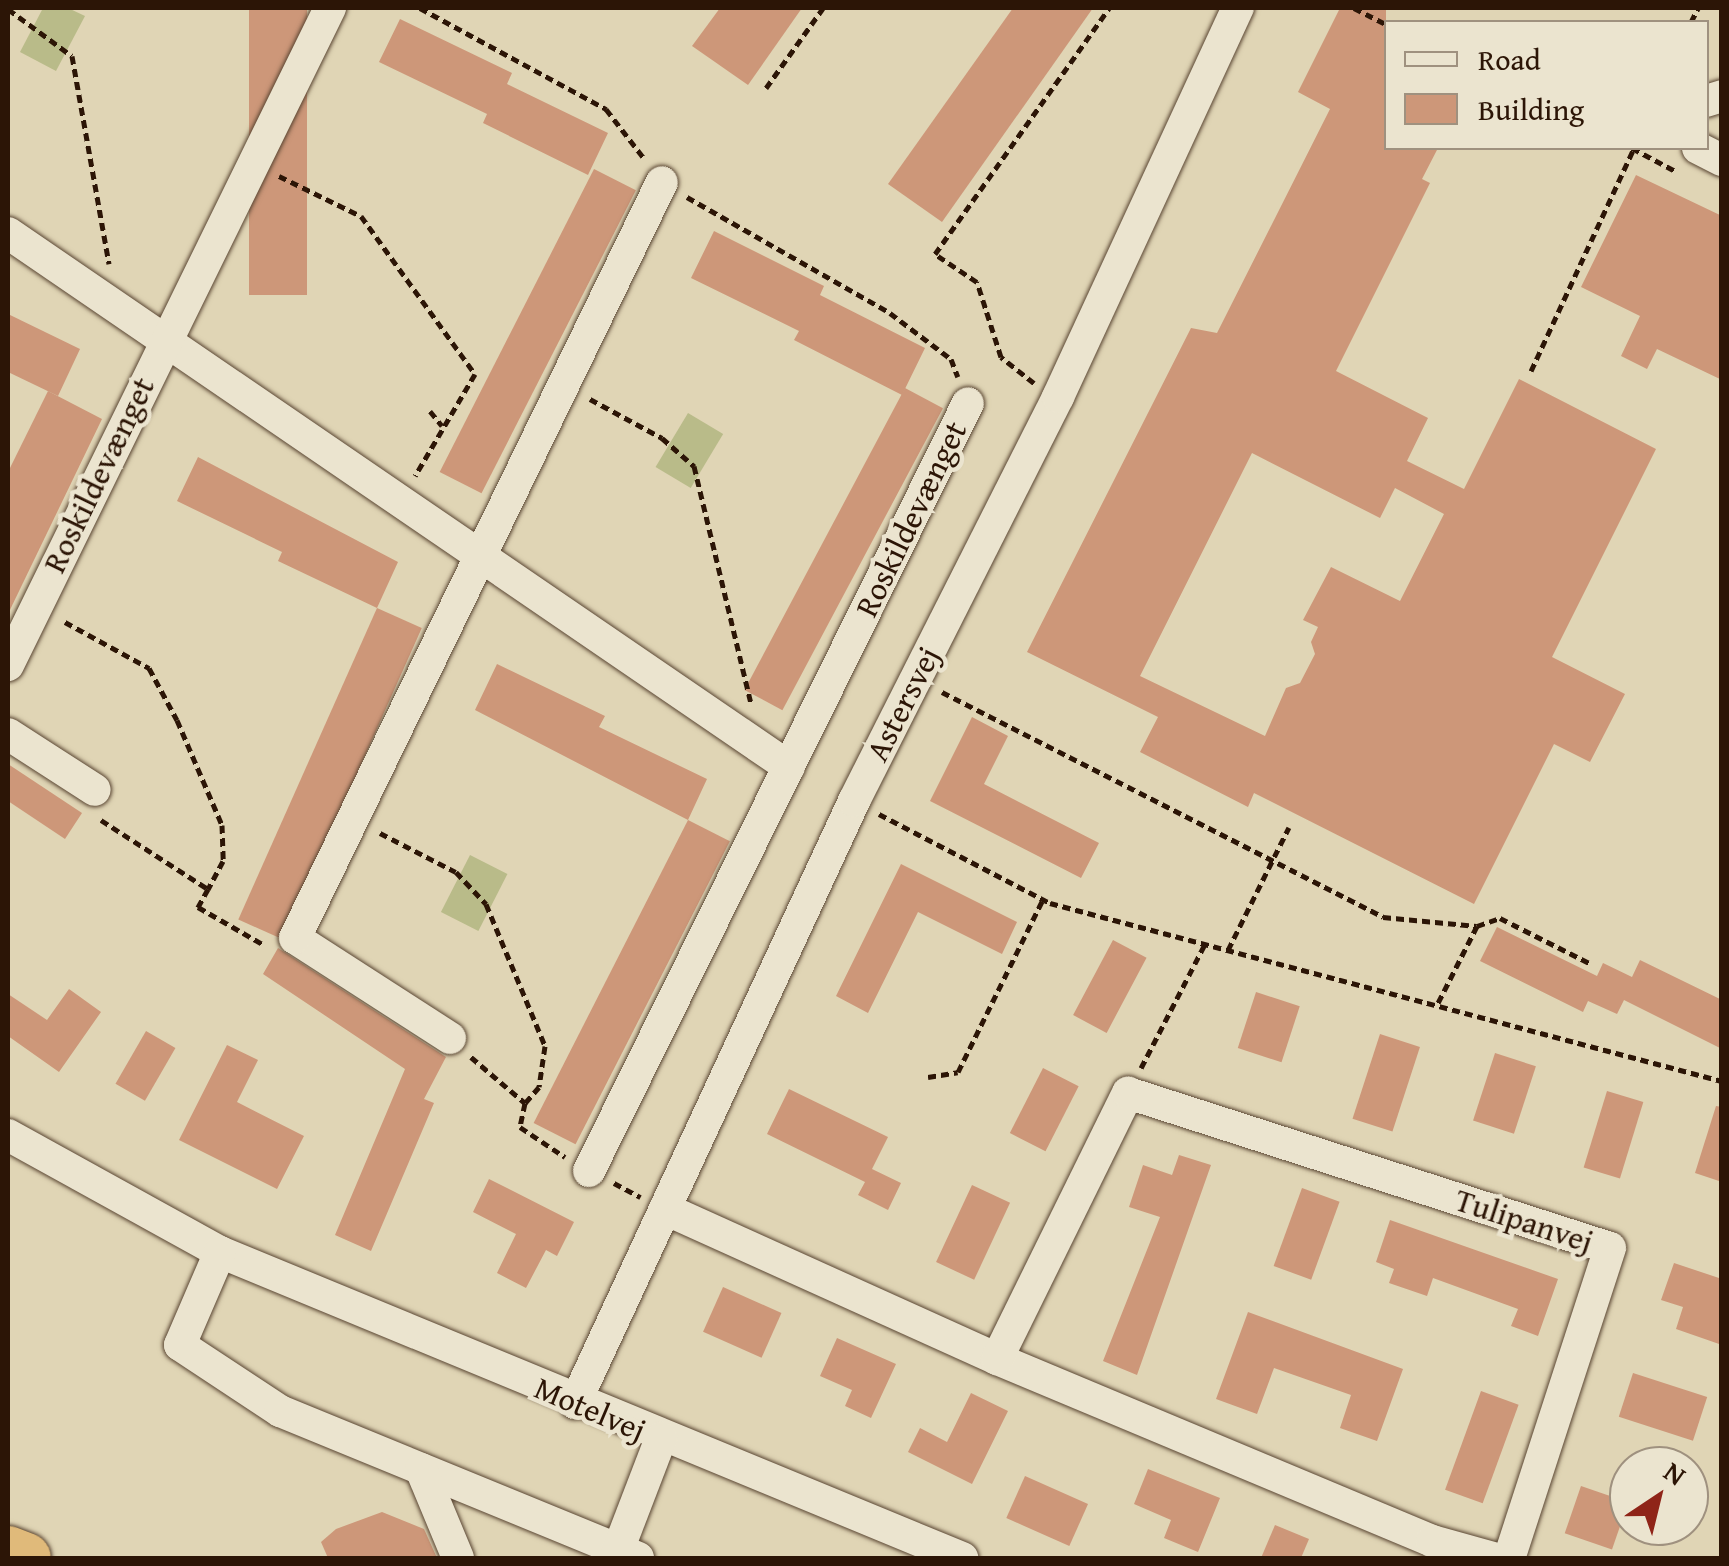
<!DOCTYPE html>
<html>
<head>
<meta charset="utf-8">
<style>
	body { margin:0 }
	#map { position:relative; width:1729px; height:1566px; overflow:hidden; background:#e0d5b5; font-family:"Gentium Book Plus",serif }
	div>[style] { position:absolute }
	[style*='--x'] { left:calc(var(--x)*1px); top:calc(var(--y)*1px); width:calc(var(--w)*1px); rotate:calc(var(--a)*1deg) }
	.green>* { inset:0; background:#b9bb89; transform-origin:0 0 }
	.building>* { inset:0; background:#cd9779; transform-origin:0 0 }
	.path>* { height:5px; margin-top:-2.5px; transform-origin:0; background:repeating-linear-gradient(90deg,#2c1506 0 8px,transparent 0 13px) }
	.roads { filter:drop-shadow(0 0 2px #594532) drop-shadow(0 0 2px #594532) }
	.minor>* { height:32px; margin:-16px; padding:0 16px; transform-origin:16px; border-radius:16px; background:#ebe4cf }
	.highway>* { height:50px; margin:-25px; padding:0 25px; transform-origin:25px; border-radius:25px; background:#e0ba7a }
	span { translate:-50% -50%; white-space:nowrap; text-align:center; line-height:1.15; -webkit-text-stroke:9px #ebe4cf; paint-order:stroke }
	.street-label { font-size:32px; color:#2c1506 }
	.frame { position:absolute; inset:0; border:10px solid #2c1506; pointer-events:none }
	.legend { position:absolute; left:1384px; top:20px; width:325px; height:130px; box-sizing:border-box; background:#ebe4cf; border:2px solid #9f917f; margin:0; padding:12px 18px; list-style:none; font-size:30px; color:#2c1506 }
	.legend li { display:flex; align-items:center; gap:20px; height:50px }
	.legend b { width:50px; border:2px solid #9f917f }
	.north { position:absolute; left:1609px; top:1446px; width:100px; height:100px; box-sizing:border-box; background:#ebe4cf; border:2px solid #9f917f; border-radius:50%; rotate:35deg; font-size:28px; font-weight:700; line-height:40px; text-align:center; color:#2c1506 }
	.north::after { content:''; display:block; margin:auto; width:35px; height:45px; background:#8f2418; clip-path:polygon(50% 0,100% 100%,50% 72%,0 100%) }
</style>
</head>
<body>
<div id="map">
	<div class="green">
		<div style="clip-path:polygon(43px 8px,68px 8px,85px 16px,56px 71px,20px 52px)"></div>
		<div style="left:688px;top:413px;width:41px;height:63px;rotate:31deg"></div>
		<div style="left:470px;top:855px;width:42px;height:64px;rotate:27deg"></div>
	</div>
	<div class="building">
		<div style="left:249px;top:8px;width:58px;height:287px"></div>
		<div style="clip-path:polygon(720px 8px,802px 8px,748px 85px,692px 46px)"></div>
		<div style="clip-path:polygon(1013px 8px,1093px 8px,942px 222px,888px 184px)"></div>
		<div style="clip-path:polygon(evenodd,1340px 8px,1386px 8px,1386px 148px,1438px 148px,1422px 179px,1430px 183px,1336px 371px,1428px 418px,1407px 461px,1464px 489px,1519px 379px,1656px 449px,1552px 657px,1625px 694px,1590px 762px,1554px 744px,1474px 904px,1254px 793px,1248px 807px,1140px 752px,1158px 717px,1027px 652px,1191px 328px,1217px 333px,1330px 109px,1298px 92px,1340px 8px,1252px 453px,1380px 518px,1395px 488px,1444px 514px,1400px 601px,1331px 567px,1303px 620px,1318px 627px,1311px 642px,1315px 654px,1300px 683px,1286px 688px,1265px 736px,1140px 676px,1252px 453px)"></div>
		<div style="clip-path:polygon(400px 19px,512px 73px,507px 84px,608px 133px,588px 175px,483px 123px,487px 114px,379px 62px)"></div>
		<div style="left:594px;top:169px;width:47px;height:340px;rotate:27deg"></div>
		<div style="clip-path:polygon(1636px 175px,1722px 216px,1722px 380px,1657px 349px,1647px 369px,1621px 356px,1640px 316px,1581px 287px)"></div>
		<div style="clip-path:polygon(714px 231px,824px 286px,820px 295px,925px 348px,902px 395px,794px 340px,799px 331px,691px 278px)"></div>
		<div style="clip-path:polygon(8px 314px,80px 349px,58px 396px,8px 372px)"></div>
		<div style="left:905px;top:388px;width:43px;height:342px;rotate:28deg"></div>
		<div style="clip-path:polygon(48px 391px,102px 419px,8px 614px,8px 472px)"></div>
		<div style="clip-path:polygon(198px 457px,398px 562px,377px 608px,278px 561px,282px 552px,177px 501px)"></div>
		<div style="left:377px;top:608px;width:49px;height:341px;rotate:24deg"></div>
		<div style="clip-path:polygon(497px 664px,605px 716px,599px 727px,707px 779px,688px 820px,475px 710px)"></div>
		<div style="clip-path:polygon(972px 717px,1008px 736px,984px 784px,1099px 843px,1081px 878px,930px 801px)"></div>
		<div style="clip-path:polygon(8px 764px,82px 813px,65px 839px,8px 801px)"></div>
		<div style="left:688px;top:820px;width:47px;height:340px;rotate:27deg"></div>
		<div style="clip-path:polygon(901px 864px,1017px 922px,1002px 954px,918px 912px,868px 1013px,836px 996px)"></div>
		<div style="clip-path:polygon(1497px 927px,1597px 976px,1603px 963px,1632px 977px,1640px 960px,1722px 1000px,1722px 1049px,1624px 1000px,1617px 1014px,1588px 1001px,1583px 1012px,1480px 961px)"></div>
		<div style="left:1113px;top:940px;width:38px;height:85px;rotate:28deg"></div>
		<div style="clip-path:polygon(278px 948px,446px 1057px,424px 1099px,434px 1103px,371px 1251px,335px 1235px,405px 1069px,263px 974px)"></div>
		<div style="clip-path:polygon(69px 989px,101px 1012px,59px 1072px,8px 1036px,8px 994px,47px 1020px)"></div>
		<div style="left:1256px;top:992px;width:46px;height:59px;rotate:18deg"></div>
		<div style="left:146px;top:1031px;width:34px;height:61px;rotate:30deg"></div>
		<div style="left:1380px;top:1034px;width:42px;height:89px;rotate:18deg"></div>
		<div style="clip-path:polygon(227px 1045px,258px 1060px,237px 1102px,304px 1136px,277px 1189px,179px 1140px)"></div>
		<div style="left:1495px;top:1053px;width:43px;height:71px;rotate:18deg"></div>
		<div style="left:1043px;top:1068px;width:40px;height:73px;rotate:27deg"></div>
		<div style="clip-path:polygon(789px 1089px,888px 1137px,872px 1169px,901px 1183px,888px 1210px,858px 1195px,865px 1182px,767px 1134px)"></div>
		<div style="left:1607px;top:1091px;width:38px;height:80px;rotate:17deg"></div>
		<div style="clip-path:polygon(1716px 1106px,1722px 1107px,1722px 1182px,1695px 1173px)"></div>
		<div style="clip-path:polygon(1179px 1155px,1211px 1165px,1137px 1375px,1103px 1361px,1160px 1217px,1129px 1207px,1143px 1165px,1172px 1175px)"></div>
		<div style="clip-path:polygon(489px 1179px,574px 1222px,557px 1256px,546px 1250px,526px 1288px,497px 1273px,516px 1234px,473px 1212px)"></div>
		<div style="left:972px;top:1185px;width:42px;height:85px;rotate:25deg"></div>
		<div style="left:1302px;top:1188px;width:40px;height:83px;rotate:20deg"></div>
		<div style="clip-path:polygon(1390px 1220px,1558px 1279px,1538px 1336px,1511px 1326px,1518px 1309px,1433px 1278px,1427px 1296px,1389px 1283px,1394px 1269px,1376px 1262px)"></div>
		<div style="clip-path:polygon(1674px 1263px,1722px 1279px,1722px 1345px,1676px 1329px,1683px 1307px,1661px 1300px)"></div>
		<div style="left:723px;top:1287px;width:64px;height:49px;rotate:24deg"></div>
		<div style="clip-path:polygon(1248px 1312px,1403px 1369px,1377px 1441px,1340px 1428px,1351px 1395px,1274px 1368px,1257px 1414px,1216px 1399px)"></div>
		<div style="clip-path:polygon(837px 1338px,896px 1364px,871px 1418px,845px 1406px,852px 1390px,820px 1376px)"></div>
		<div style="left:1633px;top:1373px;width:78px;height:46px;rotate:18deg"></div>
		<div style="left:1481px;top:1391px;width:40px;height:105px;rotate:20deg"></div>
		<div style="clip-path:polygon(971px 1393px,1008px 1411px,972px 1484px,908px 1452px,920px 1428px,947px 1442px)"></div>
		<div style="clip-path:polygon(1148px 1469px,1220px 1498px,1198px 1552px,1164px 1538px,1171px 1520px,1134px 1504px)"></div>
		<div style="left:1025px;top:1476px;width:69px;height:46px;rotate:24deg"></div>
		<div style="left:1581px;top:1486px;width:50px;height:50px;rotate:19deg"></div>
		<div style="clip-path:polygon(382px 1512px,424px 1529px,437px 1558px,328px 1558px,321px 1542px,336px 1529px)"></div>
		<div style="clip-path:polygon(1275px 1525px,1309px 1539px,1301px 1558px,1261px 1558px)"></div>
	</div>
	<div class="path">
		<div style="--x:420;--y:8;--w:212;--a:28.5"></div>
		<div style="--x:606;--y:109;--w:61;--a:52.4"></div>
		<div style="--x:1354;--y:8;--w:36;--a:27"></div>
		<div style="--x:8;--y:9;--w:79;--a:36.3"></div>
		<div style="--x:72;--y:56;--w:211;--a:79.9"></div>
		<div style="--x:1691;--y:22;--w:16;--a:-63"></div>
		<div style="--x:766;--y:88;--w:98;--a:-54.5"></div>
		<div style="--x:1632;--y:148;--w:49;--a:28.1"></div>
		<div style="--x:279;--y:176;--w:91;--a:26"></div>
		<div style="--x:361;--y:216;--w:195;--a:54.2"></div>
		<div style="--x:475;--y:374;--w:118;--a:120.5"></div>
		<div style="--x:687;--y:197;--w:234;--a:29.7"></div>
		<div style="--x:890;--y:313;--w:76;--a:37"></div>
		<div style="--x:951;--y:359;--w:19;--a:69"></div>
		<div style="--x:1531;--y:371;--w:246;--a:-65.2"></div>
		<div style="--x:1034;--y:383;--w:42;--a:-141.8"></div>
		<div style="--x:1001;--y:357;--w:79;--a:-107.7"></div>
		<div style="--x:977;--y:282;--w:50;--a:-146.3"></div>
		<div style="--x:935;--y:254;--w:301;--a:-54.7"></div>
		<div style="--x:590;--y:399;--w:82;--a:28.4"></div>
		<div style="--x:662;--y:438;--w:43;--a:41.2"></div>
		<div style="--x:694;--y:466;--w:244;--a:76.5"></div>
		<div style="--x:430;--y:411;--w:19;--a:51"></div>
		<div style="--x:65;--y:622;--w:96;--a:28.7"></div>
		<div style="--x:149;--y:668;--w:59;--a:61.7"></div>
		<div style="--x:177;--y:720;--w:114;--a:66.8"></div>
		<div style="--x:222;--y:825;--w:36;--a:88"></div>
		<div style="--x:223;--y:861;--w:32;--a:118"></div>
		<div style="--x:942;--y:692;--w:495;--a:27"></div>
		<div style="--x:1383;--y:917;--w:94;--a:5.5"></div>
		<div style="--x:1477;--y:926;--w:89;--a:116.9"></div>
		<div style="--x:879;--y:814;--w:193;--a:27.5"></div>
		<div style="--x:1050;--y:903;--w:695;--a:14.84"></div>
		<div style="--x:101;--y:820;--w:127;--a:32.8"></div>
		<div style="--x:208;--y:889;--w:21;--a:119"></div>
		<div style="--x:198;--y:907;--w:76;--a:29.9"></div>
		<div style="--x:380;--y:833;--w:85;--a:27.2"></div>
		<div style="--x:456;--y:872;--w:44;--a:46.8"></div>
		<div style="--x:486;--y:904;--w:154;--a:67.4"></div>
		<div style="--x:545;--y:1046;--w:41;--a:98.3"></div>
		<div style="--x:539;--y:1087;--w:21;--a:131"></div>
		<div style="--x:1477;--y:926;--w:24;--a:-19"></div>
		<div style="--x:1500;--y:918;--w:100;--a:26.8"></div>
		<div style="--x:1228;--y:950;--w:137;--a:-63.6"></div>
		<div style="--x:471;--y:1057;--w:71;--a:40.4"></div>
		<div style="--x:525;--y:1103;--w:25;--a:102"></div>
		<div style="--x:520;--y:1127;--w:54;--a:33.7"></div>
		<div style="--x:1141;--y:1068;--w:140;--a:-62.7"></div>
		<div style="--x:928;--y:1077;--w:30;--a:-9"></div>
		<div style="--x:958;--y:1072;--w:193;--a:-63.8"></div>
		<div style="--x:614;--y:1183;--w:30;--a:28"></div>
	</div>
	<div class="roads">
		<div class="minor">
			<div style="--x:1706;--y:101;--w:17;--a:-17"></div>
			<div style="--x:1698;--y:148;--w:27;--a:27"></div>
			<div style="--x:8;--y:233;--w:946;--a:34.36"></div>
			<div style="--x:8;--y:665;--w:732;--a:-63.89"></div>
			<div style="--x:8;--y:734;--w:103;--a:32.8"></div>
			<div style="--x:450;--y:1038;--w:184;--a:-147.2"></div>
			<div style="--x:295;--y:938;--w:840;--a:-64.11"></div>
			<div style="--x:8;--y:1135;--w:242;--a:28.9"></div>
			<div style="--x:220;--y:1252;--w:803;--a:22.41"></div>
			<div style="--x:589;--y:1171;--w:856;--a:-63.73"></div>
			<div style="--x:665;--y:1209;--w:364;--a:24.3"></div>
			<div style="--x:997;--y:1359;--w:472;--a:22.7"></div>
			<div style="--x:1432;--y:1541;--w:63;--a:15.6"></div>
			<div style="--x:220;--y:1252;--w:101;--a:113.3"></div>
			<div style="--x:180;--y:1345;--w:120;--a:33.4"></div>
			<div style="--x:280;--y:1411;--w:387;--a:22.3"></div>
			<div style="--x:997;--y:1359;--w:297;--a:-63.8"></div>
			<div style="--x:1128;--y:1093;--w:506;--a:17.83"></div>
			<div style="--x:1610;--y:1248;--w:326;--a:108"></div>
			<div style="--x:575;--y:1403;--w:664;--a:-65.13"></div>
			<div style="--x:854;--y:801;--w:453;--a:-63.2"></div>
			<div style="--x:1058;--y:397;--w:429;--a:-65.2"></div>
			<div style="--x:421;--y:1469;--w:96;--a:67.4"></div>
			<div style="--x:615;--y:1558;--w:129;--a:-69"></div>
		</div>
		<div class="highway">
			<div style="--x:8;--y:1551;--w:19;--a:21"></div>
		</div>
	</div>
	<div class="street-label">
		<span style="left:99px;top:475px;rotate:-64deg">Roskildevænget</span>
		<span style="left:911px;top:519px;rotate:-64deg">Roskildevænget</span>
		<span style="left:903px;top:704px;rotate:-63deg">Astersvej</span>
		<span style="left:1524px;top:1221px;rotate:18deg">Tulipanvej</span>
		<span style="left:590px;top:1409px;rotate:23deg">Motelvej</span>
	</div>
	<div class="frame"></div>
	<ul class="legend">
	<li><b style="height:12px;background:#ebe4cf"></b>Road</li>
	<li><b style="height:28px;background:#cd9779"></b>Building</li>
	</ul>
	<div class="north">N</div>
</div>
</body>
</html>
